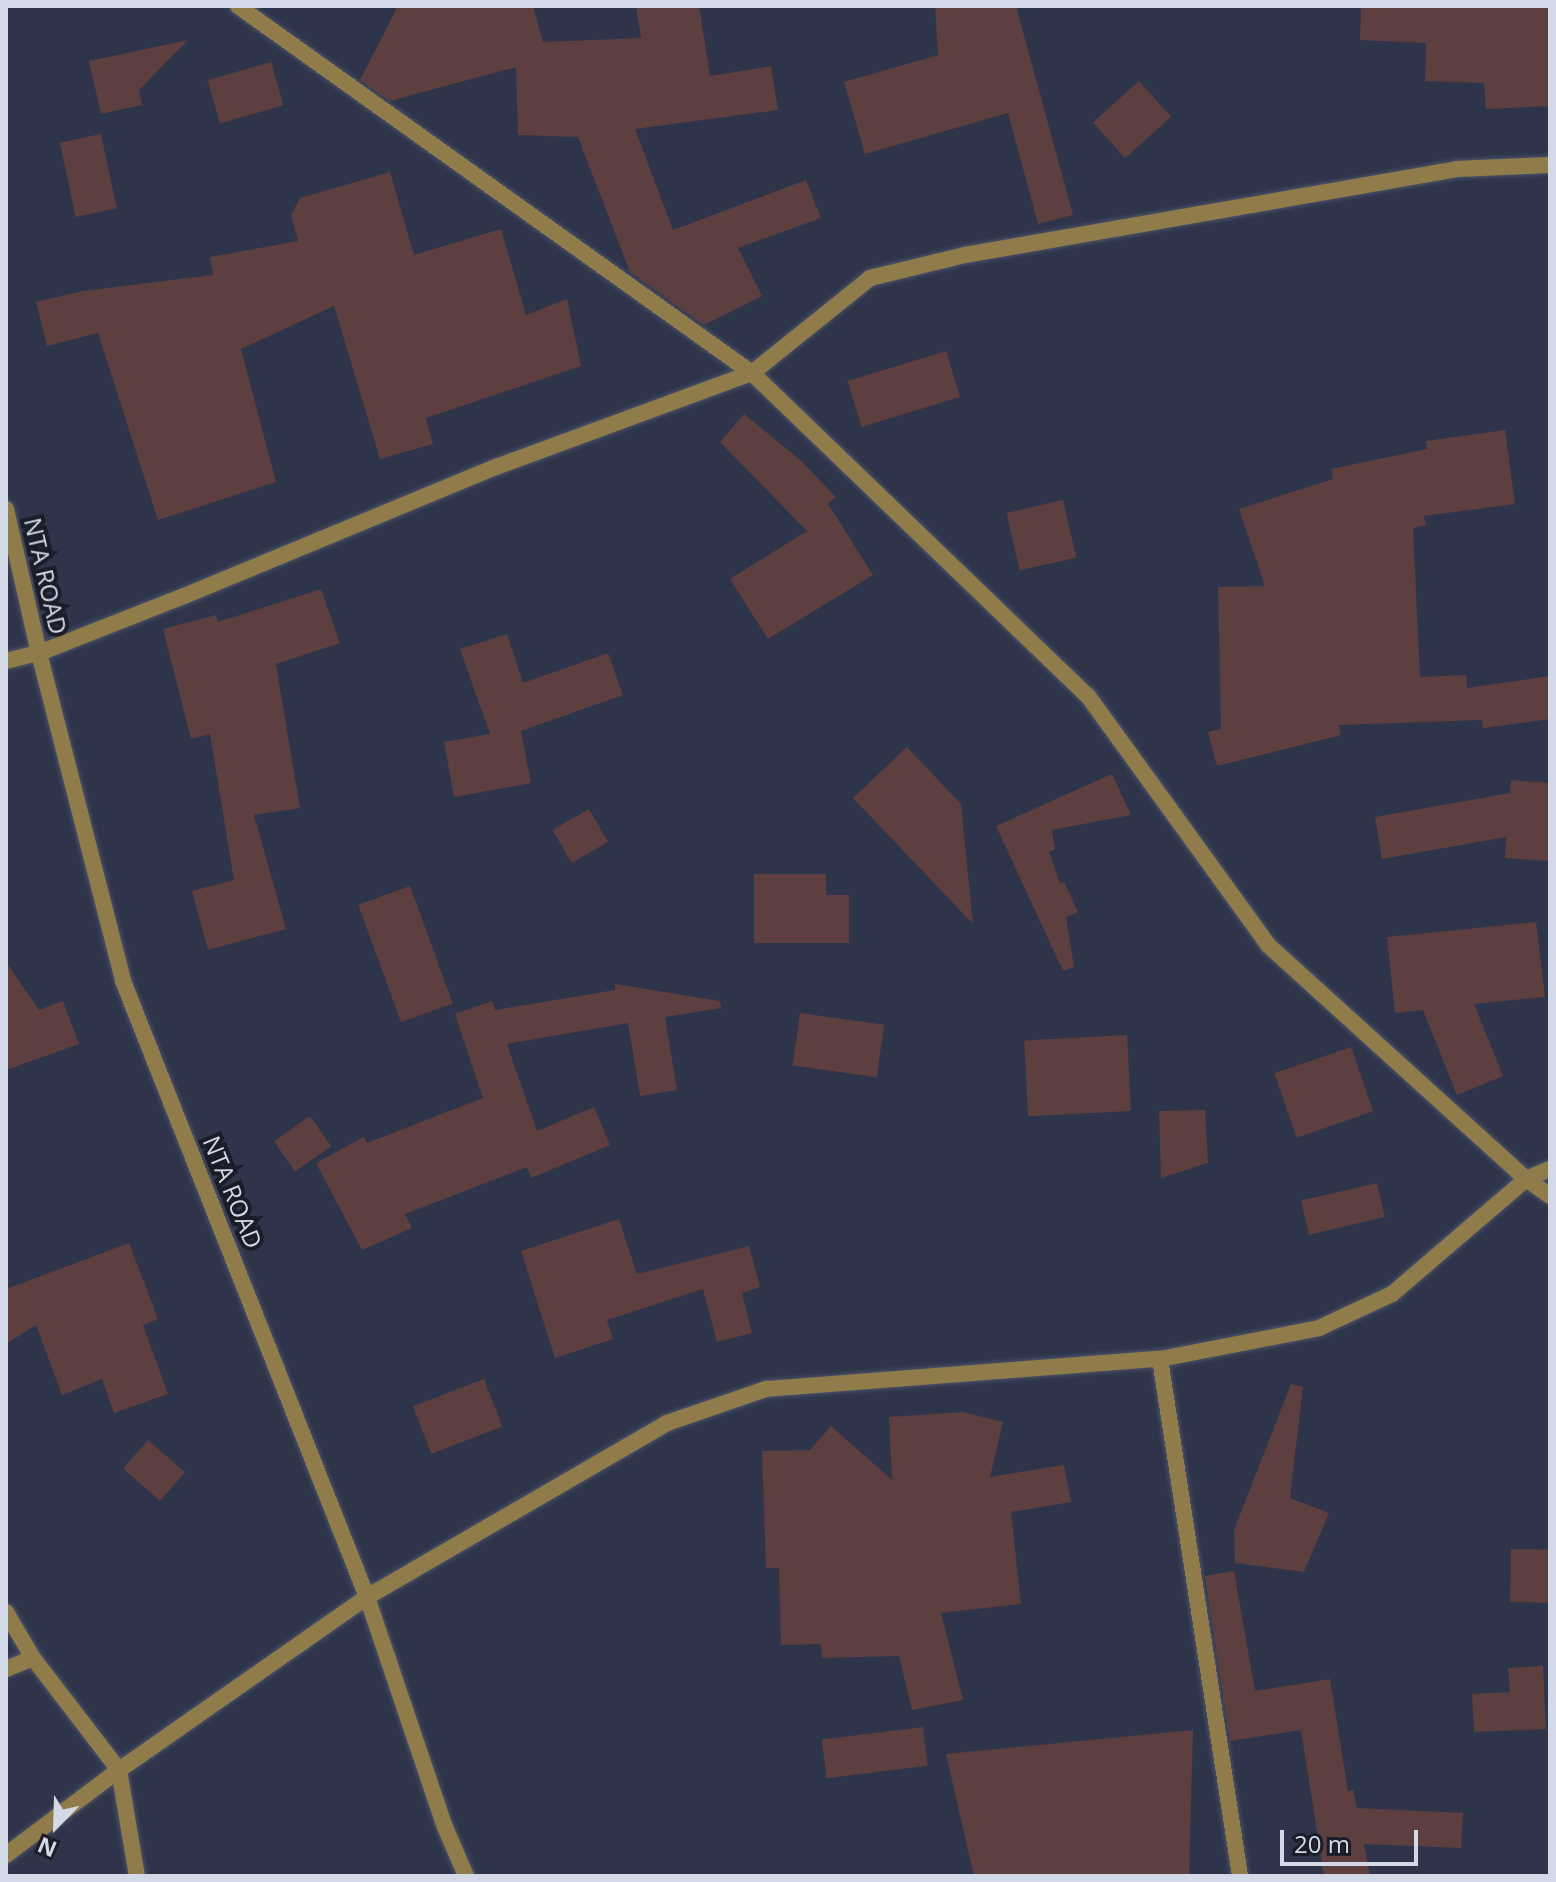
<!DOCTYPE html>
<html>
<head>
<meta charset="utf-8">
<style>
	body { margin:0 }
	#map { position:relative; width:1556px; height:1882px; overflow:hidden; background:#2e354b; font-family:"Open Sans",sans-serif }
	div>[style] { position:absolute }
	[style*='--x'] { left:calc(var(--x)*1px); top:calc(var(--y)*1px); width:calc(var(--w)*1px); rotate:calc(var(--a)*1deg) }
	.building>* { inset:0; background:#5c3f3e; transform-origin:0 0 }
	.roads { filter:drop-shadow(0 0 2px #4c5367) drop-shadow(0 0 2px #4c5367) }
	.minor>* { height:16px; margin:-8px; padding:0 8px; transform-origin:8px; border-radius:8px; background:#907b4b }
	.tertiary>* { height:16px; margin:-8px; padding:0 8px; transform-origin:8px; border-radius:8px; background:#907b4b }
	span { translate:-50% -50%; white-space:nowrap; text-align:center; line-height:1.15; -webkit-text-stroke:8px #1a1d27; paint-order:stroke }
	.street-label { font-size:24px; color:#d4d9e7 }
	.frame { position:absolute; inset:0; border:8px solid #d4d9e7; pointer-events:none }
	.north { position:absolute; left:16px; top:1786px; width:80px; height:80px; -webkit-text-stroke:6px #1a1d27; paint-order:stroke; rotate:203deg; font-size:22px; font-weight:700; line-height:32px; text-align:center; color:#d4d9e7 }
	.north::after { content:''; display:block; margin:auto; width:28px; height:36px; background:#d4d9e7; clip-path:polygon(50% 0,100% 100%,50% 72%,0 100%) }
	.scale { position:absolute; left:1280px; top:1830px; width:138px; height:36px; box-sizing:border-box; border:4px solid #d4d9e7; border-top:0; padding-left:10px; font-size:24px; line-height:28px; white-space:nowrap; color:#d4d9e7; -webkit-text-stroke:6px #1a1d27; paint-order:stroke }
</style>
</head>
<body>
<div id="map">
	<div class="building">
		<div style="clip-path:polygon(398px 6px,533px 6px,543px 42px,641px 38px,636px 6px,699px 6px,710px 76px,771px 66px,778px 110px,635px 129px,673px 230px,806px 180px,821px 218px,738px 248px,762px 296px,704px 325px,630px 272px,578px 137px,518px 135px,516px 67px,390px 101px,360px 80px)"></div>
		<div style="clip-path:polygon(935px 6px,1016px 6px,1073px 215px,1038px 224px,1008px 113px,865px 154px,844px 82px,938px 55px)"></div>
		<div style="clip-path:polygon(1361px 6px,1550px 6px,1550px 106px,1486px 109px,1484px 83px,1425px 81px,1426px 43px,1360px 40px)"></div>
		<div style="clip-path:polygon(188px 40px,139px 90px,142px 105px,101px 114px,89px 61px)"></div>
		<div style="left:271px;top:62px;width:45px;height:66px;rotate:74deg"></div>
		<div style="left:1139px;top:81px;width:48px;height:62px;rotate:48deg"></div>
		<div style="left:101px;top:134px;width:76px;height:42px;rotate:78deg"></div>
		<div style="clip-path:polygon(390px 172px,414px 255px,501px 229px,526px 315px,567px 299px,581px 366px,426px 418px,433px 444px,380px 459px,334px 306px,241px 349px,276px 482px,158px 520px,98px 333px,47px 346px,36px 302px,83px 291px,213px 275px,210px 257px,298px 241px,291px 215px,300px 198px)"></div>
		<div style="left:946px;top:351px;width:48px;height:103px;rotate:73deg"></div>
		<div style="clip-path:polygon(744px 414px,799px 459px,836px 497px,828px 504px,873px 575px,768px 639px,730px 579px,807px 531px,720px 442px)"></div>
		<div style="clip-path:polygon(1505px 430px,1515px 504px,1424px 516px,1426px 525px,1413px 528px,1420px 677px,1466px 675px,1467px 688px,1550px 676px,1550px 719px,1483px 728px,1482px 720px,1339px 725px,1341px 735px,1217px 766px,1208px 732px,1221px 729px,1218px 587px,1265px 586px,1239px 509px,1333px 479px,1331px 469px,1427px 449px,1426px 441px)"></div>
		<div style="left:1063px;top:500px;width:59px;height:58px;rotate:77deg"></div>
		<div style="clip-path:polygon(321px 589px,340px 643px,276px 664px,300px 808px,254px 815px,286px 929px,208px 950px,192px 891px,234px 880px,210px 734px,191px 739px,163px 629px,216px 615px,218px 622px)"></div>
		<div style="clip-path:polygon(507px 634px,523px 683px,608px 653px,623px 695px,521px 731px,531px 783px,454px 797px,444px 742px,490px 734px,460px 649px)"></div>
		<div style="clip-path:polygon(907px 747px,961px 804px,973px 924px,853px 798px)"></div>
		<div style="clip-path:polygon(1112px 774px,1131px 815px,1052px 830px,1055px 849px,1049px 852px,1060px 883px,1064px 882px,1078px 912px,1066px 917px,1074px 967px,1063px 971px,996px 826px)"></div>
		<div style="clip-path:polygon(1511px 780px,1550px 783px,1550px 861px,1505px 858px,1506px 837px,1382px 859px,1375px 817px,1510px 793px)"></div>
		<div style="left:589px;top:809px;width:38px;height:42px;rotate:60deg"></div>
		<div style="clip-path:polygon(754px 874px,826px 874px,826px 895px,849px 895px,849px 943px,754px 943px)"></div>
		<div style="left:410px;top:886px;width:125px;height:55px;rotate:70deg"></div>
		<div style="clip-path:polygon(1536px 922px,1545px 997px,1474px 1004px,1503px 1076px,1457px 1095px,1423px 1010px,1395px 1013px,1387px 937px)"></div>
		<div style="clip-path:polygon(6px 962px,39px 1010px,63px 1001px,79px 1044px,6px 1070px)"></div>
		<div style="clip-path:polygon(615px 984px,720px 1001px,721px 1008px,665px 1017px,677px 1090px,640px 1096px,628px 1023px,507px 1044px,537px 1131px,594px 1107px,610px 1145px,531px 1178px,527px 1167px,405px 1214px,412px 1228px,362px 1250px,316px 1163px,364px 1137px,367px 1143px,483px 1098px,455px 1014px,492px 1001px,495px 1010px,615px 990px)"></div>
		<div style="left:800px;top:1013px;width:85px;height:53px;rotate:8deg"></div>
		<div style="left:1127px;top:1035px;width:76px;height:103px;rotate:87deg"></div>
		<div style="left:1351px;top:1047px;width:68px;height:81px;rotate:71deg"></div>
		<div style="clip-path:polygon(1205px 1110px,1208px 1163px,1161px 1178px,1159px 1111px)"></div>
		<div style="left:310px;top:1116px;width:37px;height:44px;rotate:55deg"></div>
		<div style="left:1377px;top:1183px;width:35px;height:78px;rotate:77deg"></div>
		<div style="clip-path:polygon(619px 1219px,637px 1274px,749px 1246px,760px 1287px,742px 1293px,752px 1333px,717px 1342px,703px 1289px,607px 1320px,613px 1339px,555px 1358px,521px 1251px)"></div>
		<div style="clip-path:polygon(129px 1243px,158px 1319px,143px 1325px,168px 1394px,114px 1413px,102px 1379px,62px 1395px,36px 1325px,6px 1344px,6px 1289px)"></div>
		<div style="left:484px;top:1379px;width:51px;height:76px;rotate:69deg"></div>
		<div style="clip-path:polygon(1291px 1384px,1303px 1387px,1290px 1498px,1329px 1513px,1304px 1572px,1235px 1563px,1234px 1530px)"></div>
		<div style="clip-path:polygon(963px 1412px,1003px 1422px,990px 1477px,1064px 1465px,1071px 1502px,1011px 1512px,1021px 1604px,941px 1613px,963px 1700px,912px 1710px,899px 1656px,822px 1658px,821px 1644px,781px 1645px,779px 1568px,766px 1568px,762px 1451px,810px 1450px,831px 1426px,892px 1480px,889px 1417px)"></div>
		<div style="left:148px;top:1440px;width:49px;height:38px;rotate:41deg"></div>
		<div style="left:1511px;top:1549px;width:39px;height:53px;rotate:1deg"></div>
		<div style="clip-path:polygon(1234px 1571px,1255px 1691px,1330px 1679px,1348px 1791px,1353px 1790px,1357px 1808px,1463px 1813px,1461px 1848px,1364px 1844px,1370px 1876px,1324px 1876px,1301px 1730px,1230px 1741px,1205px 1576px)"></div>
		<div style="clip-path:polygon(1543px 1666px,1546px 1729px,1474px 1732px,1472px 1694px,1510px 1692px,1508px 1668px)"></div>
		<div style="left:923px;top:1727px;width:39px;height:102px;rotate:83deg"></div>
		<div style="clip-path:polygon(1193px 1730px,1189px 1876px,974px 1876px,946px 1754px)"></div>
	</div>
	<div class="roads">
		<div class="minor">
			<div style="--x:238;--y:6;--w:632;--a:35.53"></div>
			<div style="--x:752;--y:373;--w:466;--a:43.9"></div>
			<div style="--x:1088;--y:696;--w:307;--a:54.1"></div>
			<div style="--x:1268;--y:945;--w:348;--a:42.2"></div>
			<div style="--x:1526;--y:1179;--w:29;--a:35"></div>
			<div style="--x:6;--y:661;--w:34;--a:-14"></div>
			<div style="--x:39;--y:653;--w:156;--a:-21.5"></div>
			<div style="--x:184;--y:596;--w:338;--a:-22.5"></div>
			<div style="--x:496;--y:467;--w:273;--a:-20.2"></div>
			<div style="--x:752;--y:373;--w:151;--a:-38.8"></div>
			<div style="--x:870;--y:278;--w:98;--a:-13.6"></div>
			<div style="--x:965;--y:255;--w:498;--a:-9.9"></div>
			<div style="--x:1456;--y:169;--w:94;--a:-2.4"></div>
			<div style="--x:1160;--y:1359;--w:523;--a:81.2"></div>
			<div style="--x:6;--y:1612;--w:53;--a:59.6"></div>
			<div style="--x:33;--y:1658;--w:141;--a:52.5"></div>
			<div style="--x:119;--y:1770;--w:108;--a:80.4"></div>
			<div style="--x:6;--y:1669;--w:29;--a:-22"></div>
			<div style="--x:6;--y:1855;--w:141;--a:-37"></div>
			<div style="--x:119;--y:1770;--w:302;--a:-34.9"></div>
			<div style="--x:367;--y:1597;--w:347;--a:-30.1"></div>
			<div style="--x:667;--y:1423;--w:105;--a:-19"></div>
			<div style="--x:766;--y:1389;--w:395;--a:-4.4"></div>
			<div style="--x:1160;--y:1359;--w:162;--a:-11"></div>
			<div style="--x:1319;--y:1328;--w:81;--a:-25"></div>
			<div style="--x:1392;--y:1294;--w:177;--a:-40.6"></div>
			<div style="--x:1526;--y:1179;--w:26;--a:-23"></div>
		</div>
		<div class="tertiary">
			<div style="--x:6;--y:509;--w:148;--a:77.1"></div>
			<div style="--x:39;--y:653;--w:339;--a:75.6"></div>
			<div style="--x:123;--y:981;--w:663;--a:68.39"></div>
			<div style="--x:367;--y:1597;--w:243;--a:71.3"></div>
			<div style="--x:445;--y:1827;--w:53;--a:66.8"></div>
		</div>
	</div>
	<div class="street-label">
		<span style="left:46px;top:576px;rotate:77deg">NTA ROAD</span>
		<span style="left:233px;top:1192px;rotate:68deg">NTA ROAD</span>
	</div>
	<div class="frame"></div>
	<div class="north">N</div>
	<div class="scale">20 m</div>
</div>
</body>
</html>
